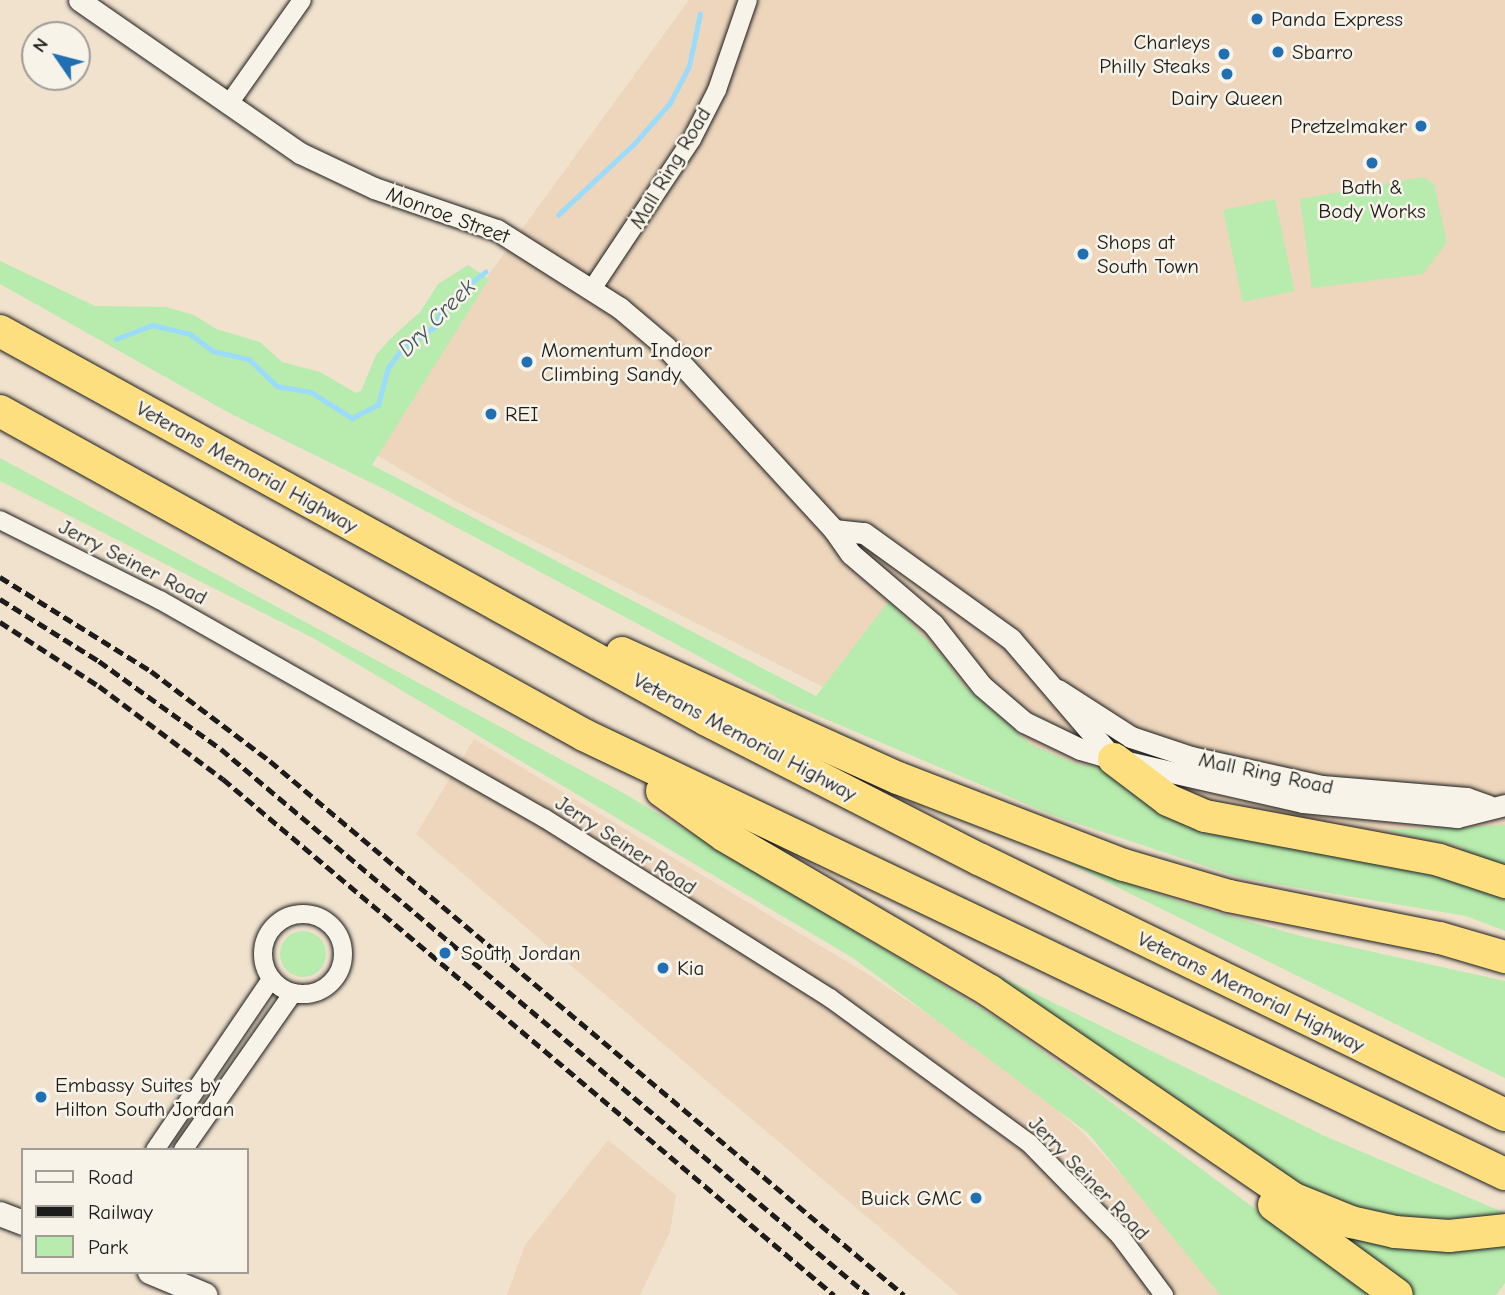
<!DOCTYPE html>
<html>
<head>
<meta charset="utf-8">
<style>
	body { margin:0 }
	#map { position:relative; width:1505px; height:1295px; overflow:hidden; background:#f1e2ce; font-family:"Comic Neue",sans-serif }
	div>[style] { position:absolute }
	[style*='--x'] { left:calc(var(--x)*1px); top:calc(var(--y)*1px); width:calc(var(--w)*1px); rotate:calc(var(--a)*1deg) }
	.built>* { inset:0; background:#edd6bc }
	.green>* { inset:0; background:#b7ecae; transform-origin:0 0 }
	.round { border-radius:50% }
	.stream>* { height:4.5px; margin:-2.25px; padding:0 2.25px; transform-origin:2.25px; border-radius:2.25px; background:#9bdbfc }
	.roads { filter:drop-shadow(0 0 2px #1c1c1c) drop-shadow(0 0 2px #1c1c1c) }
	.minor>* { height:18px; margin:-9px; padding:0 9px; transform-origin:9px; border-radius:9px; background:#f7f3e8 }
	.minor>.ring { margin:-9px; padding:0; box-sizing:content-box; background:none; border:18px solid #f7f3e8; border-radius:50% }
	.tertiary>* { height:21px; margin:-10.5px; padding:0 10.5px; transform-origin:10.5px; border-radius:10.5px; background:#f7f3e8 }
	.secondary>* { height:24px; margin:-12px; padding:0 12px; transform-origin:12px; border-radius:12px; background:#f7f3e8 }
	.motorway>* { height:32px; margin:-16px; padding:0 16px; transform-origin:16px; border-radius:16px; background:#fddf80 }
	.rail>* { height:4.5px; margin-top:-2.25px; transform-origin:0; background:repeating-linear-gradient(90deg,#1c1c1c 0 10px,transparent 0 15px) }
	.dots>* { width:19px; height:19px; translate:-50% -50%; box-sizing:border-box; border:4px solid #f7f3e8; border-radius:50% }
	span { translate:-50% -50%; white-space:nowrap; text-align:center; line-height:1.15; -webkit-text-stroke:5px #f7f3e8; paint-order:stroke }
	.poi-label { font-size:21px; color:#1c1c1c }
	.left { translate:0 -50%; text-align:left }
	.right { translate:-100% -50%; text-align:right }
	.street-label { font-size:21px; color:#1c1c1c }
	.water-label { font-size:23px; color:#42555f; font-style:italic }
	.legend { position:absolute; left:21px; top:1148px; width:228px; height:126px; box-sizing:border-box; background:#f7f3e8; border:2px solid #9f9d96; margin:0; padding:9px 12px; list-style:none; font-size:21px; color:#1c1c1c }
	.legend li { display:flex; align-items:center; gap:14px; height:35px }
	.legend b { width:35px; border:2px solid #9f9d96 }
	.north { position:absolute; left:21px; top:21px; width:70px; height:70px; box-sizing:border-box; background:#f7f3e8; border:2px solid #9f9d96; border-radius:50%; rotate:305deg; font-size:19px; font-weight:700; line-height:28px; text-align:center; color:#1c1c1c }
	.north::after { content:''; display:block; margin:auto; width:24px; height:32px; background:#1f6fb2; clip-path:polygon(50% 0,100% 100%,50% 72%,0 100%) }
</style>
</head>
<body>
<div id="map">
	<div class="built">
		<div style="clip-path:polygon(689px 0,1505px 0,1505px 895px,989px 771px,453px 500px,363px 447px)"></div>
		<div style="clip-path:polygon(474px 739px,866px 973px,1013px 1071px,1082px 1132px,1165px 1222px,1220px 1295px,959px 1295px,416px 834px)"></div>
		<div style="clip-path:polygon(608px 1140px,676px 1195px,670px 1232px,640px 1295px,507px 1295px,525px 1245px)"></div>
	</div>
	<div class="green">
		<div style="clip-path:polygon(1423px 177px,1434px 184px,1447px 242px,1423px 274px,1312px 288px,1300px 199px)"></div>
		<div style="left:1275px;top:199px;width:94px;height:53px;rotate:78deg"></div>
		<div style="clip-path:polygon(0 261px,95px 306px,166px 307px,194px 315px,216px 329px,260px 342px,282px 362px,320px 372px,356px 393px,361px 391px,376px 355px,390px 339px,420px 312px,438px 284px,468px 265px,489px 279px,372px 465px,816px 696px,889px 601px,943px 657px,962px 684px,1030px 744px,1074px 763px,1107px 769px,1394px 863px,1505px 891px,1505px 931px,1466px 916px,1241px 878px,1052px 815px,783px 701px,388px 491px,233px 415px,0 284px)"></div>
		<div style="clip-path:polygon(0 458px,627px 795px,902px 960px,1001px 1021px,1372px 1295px,1220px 1295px,1088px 1133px,853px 958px,315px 639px,0 481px)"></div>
		<div style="clip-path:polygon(1505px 825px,1505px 872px,1460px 857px,1463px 847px,1383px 830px)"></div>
		<div style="clip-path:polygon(1060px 859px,1183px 903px,1301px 936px,1505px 981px,1505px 1078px)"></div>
		<div class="round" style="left:280px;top:931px;width:46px;height:46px"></div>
		<div style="clip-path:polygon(977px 965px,1325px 1136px,1505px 1213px,1464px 1223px,1389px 1219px,1320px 1198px,977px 972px)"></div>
		<div style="clip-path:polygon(1316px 1223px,1505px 1243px,1505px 1283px,1496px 1295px,1409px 1295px)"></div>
	</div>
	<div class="stream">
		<div style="--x:558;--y:215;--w:104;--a:-43.1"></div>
		<div style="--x:634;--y:144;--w:55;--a:-48.7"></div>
		<div style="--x:670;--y:103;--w:42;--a:-62.8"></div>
		<div style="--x:689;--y:66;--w:53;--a:-78.1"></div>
		<div style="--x:116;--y:339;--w:39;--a:-21"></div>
		<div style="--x:152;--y:325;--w:39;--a:13"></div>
		<div style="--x:190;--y:334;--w:29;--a:36"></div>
		<div style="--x:213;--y:351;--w:37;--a:13"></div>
		<div style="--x:249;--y:359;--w:39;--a:44"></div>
		<div style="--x:277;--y:386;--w:35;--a:10"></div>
		<div style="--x:311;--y:392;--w:49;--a:32.4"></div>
		<div style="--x:352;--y:418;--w:29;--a:-27"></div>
		<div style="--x:378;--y:405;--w:38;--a:-75"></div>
		<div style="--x:388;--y:368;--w:22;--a:-54"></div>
		<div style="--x:401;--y:350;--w:40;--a:-34.9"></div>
		<div style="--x:434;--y:327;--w:26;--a:-65"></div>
		<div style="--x:445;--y:303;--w:51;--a:-37.8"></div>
	</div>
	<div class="roads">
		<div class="minor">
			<div style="--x:228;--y:105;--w:128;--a:-54.8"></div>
			<div style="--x:592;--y:289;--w:180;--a:-56.3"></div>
			<div style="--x:692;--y:139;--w:55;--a:-63"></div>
			<div style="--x:717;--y:90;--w:95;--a:-71"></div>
			<div style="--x:0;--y:520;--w:179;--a:26.6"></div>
			<div style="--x:160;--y:600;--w:442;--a:29.6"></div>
			<div style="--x:544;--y:818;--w:338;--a:32.2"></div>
			<div style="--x:830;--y:998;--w:246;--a:36.1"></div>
			<div style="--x:1029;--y:1143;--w:130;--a:45.6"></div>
			<div style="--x:1120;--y:1236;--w:74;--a:53.3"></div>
			<div class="ring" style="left:263px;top:914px;width:62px;height:62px"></div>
			<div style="--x:155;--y:1150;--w:207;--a:-55.8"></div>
			<div style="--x:183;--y:1150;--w:192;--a:-55"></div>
		</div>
		<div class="tertiary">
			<div style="--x:79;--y:0;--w:269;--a:34.7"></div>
			<div style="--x:300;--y:153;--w:82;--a:25.3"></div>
			<div style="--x:374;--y:188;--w:130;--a:18.9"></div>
			<div style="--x:497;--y:230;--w:146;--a:32.4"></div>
			<div style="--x:620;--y:308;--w:60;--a:40.3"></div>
			<div style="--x:666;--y:347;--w:248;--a:47.4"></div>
			<div style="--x:834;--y:530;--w:29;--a:55"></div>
			<div style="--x:851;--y:554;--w:108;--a:40.5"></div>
			<div style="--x:933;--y:624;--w:79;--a:51.7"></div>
			<div style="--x:982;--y:686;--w:55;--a:40.6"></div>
			<div style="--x:1024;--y:722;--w:62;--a:25.7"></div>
			<div style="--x:1080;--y:749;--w:35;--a:16"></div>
			<div style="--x:1114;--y:759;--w:194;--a:12.8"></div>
			<div style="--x:1303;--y:802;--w:155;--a:5.6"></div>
			<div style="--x:1457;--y:817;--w:49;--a:-14"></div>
			<div style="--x:834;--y:530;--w:30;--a:6"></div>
			<div style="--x:864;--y:533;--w:181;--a:35.8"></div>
			<div style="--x:1011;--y:639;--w:158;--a:49.4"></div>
			<div style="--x:1058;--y:690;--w:87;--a:32.8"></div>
			<div style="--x:1131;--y:737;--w:63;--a:18.4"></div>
			<div style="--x:1191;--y:757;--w:134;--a:12.5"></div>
			<div style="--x:1322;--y:786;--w:145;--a:4.7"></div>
			<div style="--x:1467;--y:798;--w:23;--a:20"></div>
		</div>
		<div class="secondary">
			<div style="--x:0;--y:1214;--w:25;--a:21"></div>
			<div style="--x:150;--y:1272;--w:60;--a:22.7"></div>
		</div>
		<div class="motorway">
			<div style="--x:0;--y:331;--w:807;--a:28.82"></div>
			<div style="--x:707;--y:720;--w:305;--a:27.1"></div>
			<div style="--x:979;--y:859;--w:585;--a:25.95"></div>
			<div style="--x:0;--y:411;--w:668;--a:29.02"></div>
			<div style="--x:584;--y:735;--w:1020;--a:25.49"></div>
			<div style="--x:622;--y:653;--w:303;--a:24.4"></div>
			<div style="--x:898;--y:778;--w:242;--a:21.1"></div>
			<div style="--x:1124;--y:865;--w:109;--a:16.4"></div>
			<div style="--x:1229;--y:896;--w:215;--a:11.3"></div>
			<div style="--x:1440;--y:938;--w:68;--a:16.3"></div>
			<div style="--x:1114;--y:759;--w:68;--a:37.2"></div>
			<div style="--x:1168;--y:800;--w:40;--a:23.4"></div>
			<div style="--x:1205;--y:816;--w:238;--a:10.6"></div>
			<div style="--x:1439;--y:860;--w:70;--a:18.4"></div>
			<div style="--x:662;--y:791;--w:77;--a:35.5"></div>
			<div style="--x:725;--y:836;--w:307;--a:30.3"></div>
			<div style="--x:990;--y:991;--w:366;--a:34.4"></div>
			<div style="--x:1292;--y:1198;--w:64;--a:22.1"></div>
			<div style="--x:1351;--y:1222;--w:45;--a:12.8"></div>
			<div style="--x:1395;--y:1232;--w:54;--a:4.2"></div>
			<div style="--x:1449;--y:1236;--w:56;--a:-6.1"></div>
			<div style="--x:1274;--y:1205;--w:152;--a:36.2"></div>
		</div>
	</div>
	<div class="rail">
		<div style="--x:0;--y:577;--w:178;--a:31.9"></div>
		<div style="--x:151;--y:671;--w:149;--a:37.1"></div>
		<div style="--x:270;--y:761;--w:829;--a:40.11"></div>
		<div style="--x:0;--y:599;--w:117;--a:32.1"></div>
		<div style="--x:99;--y:661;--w:150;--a:35.8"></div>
		<div style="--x:221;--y:749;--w:847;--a:40.16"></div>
		<div style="--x:0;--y:622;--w:118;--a:32.9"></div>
		<div style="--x:99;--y:686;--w:155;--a:36.9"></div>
		<div style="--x:223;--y:779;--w:800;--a:40.18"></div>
	</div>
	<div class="dots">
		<div style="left:1257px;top:19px;background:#1f6fb2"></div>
		<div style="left:1278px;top:52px;background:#1f6fb2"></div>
		<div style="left:1224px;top:54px;background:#1f6fb2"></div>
		<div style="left:1227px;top:74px;background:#1f6fb2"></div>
		<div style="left:1421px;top:126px;background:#1f6fb2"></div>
		<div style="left:1372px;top:163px;background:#1f6fb2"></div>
		<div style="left:1083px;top:254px;background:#1f6fb2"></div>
		<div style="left:527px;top:362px;background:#1f6fb2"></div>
		<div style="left:491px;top:414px;background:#1f6fb2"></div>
		<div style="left:445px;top:953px;background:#1f6fb2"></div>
		<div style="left:663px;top:968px;background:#1f6fb2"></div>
		<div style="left:41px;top:1097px;background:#1f6fb2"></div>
		<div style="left:976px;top:1198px;background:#1f6fb2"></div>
	</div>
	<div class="poi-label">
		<span class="left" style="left:1271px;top:19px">Panda Express</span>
		<span class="right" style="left:1210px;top:54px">Charleys<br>Philly Steaks</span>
		<span class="left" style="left:1292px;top:52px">Sbarro</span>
		<span style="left:1227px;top:98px">Dairy Queen</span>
		<span class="right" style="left:1407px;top:126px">Pretzelmaker</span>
		<span style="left:1372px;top:199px">Bath &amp;<br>Body Works</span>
		<span class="left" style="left:1097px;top:254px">Shops at<br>South Town</span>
		<span class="left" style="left:541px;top:362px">Momentum Indoor<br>Climbing Sandy</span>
		<span class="left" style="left:505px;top:414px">REI</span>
		<span class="left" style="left:461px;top:953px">South Jordan</span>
		<span class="left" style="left:677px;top:968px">Kia</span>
		<span class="left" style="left:55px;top:1097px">Embassy Suites by<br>Hilton South Jordan</span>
		<span class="right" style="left:962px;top:1198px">Buick GMC</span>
	</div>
	<div class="street-label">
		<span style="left:670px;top:168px;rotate:-59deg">Mall Ring Road</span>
		<span style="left:448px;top:215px;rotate:20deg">Monroe Street</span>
		<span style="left:247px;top:467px;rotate:29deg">Veterans Memorial Highway</span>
		<span style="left:133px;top:562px;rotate:27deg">Jerry Seiner Road</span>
		<span style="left:745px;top:737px;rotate:28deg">Veterans Memorial Highway</span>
		<span style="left:1266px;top:773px;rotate:12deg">Mall Ring Road</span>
		<span style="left:626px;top:845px;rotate:33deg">Jerry Seiner Road</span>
		<span style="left:1251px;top:992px;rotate:26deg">Veterans Memorial Highway</span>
		<span style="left:1089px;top:1178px;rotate:46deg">Jerry Seiner Road</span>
	</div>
	<div class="water-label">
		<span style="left:437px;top:318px;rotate:-45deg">Dry Creek</span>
	</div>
	<ul class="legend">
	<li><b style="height:9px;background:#f7f3e8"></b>Road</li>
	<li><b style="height:9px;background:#1c1c1c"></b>Railway</li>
	<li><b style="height:19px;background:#b7ecae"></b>Park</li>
	</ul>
	<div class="north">N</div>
</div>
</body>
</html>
